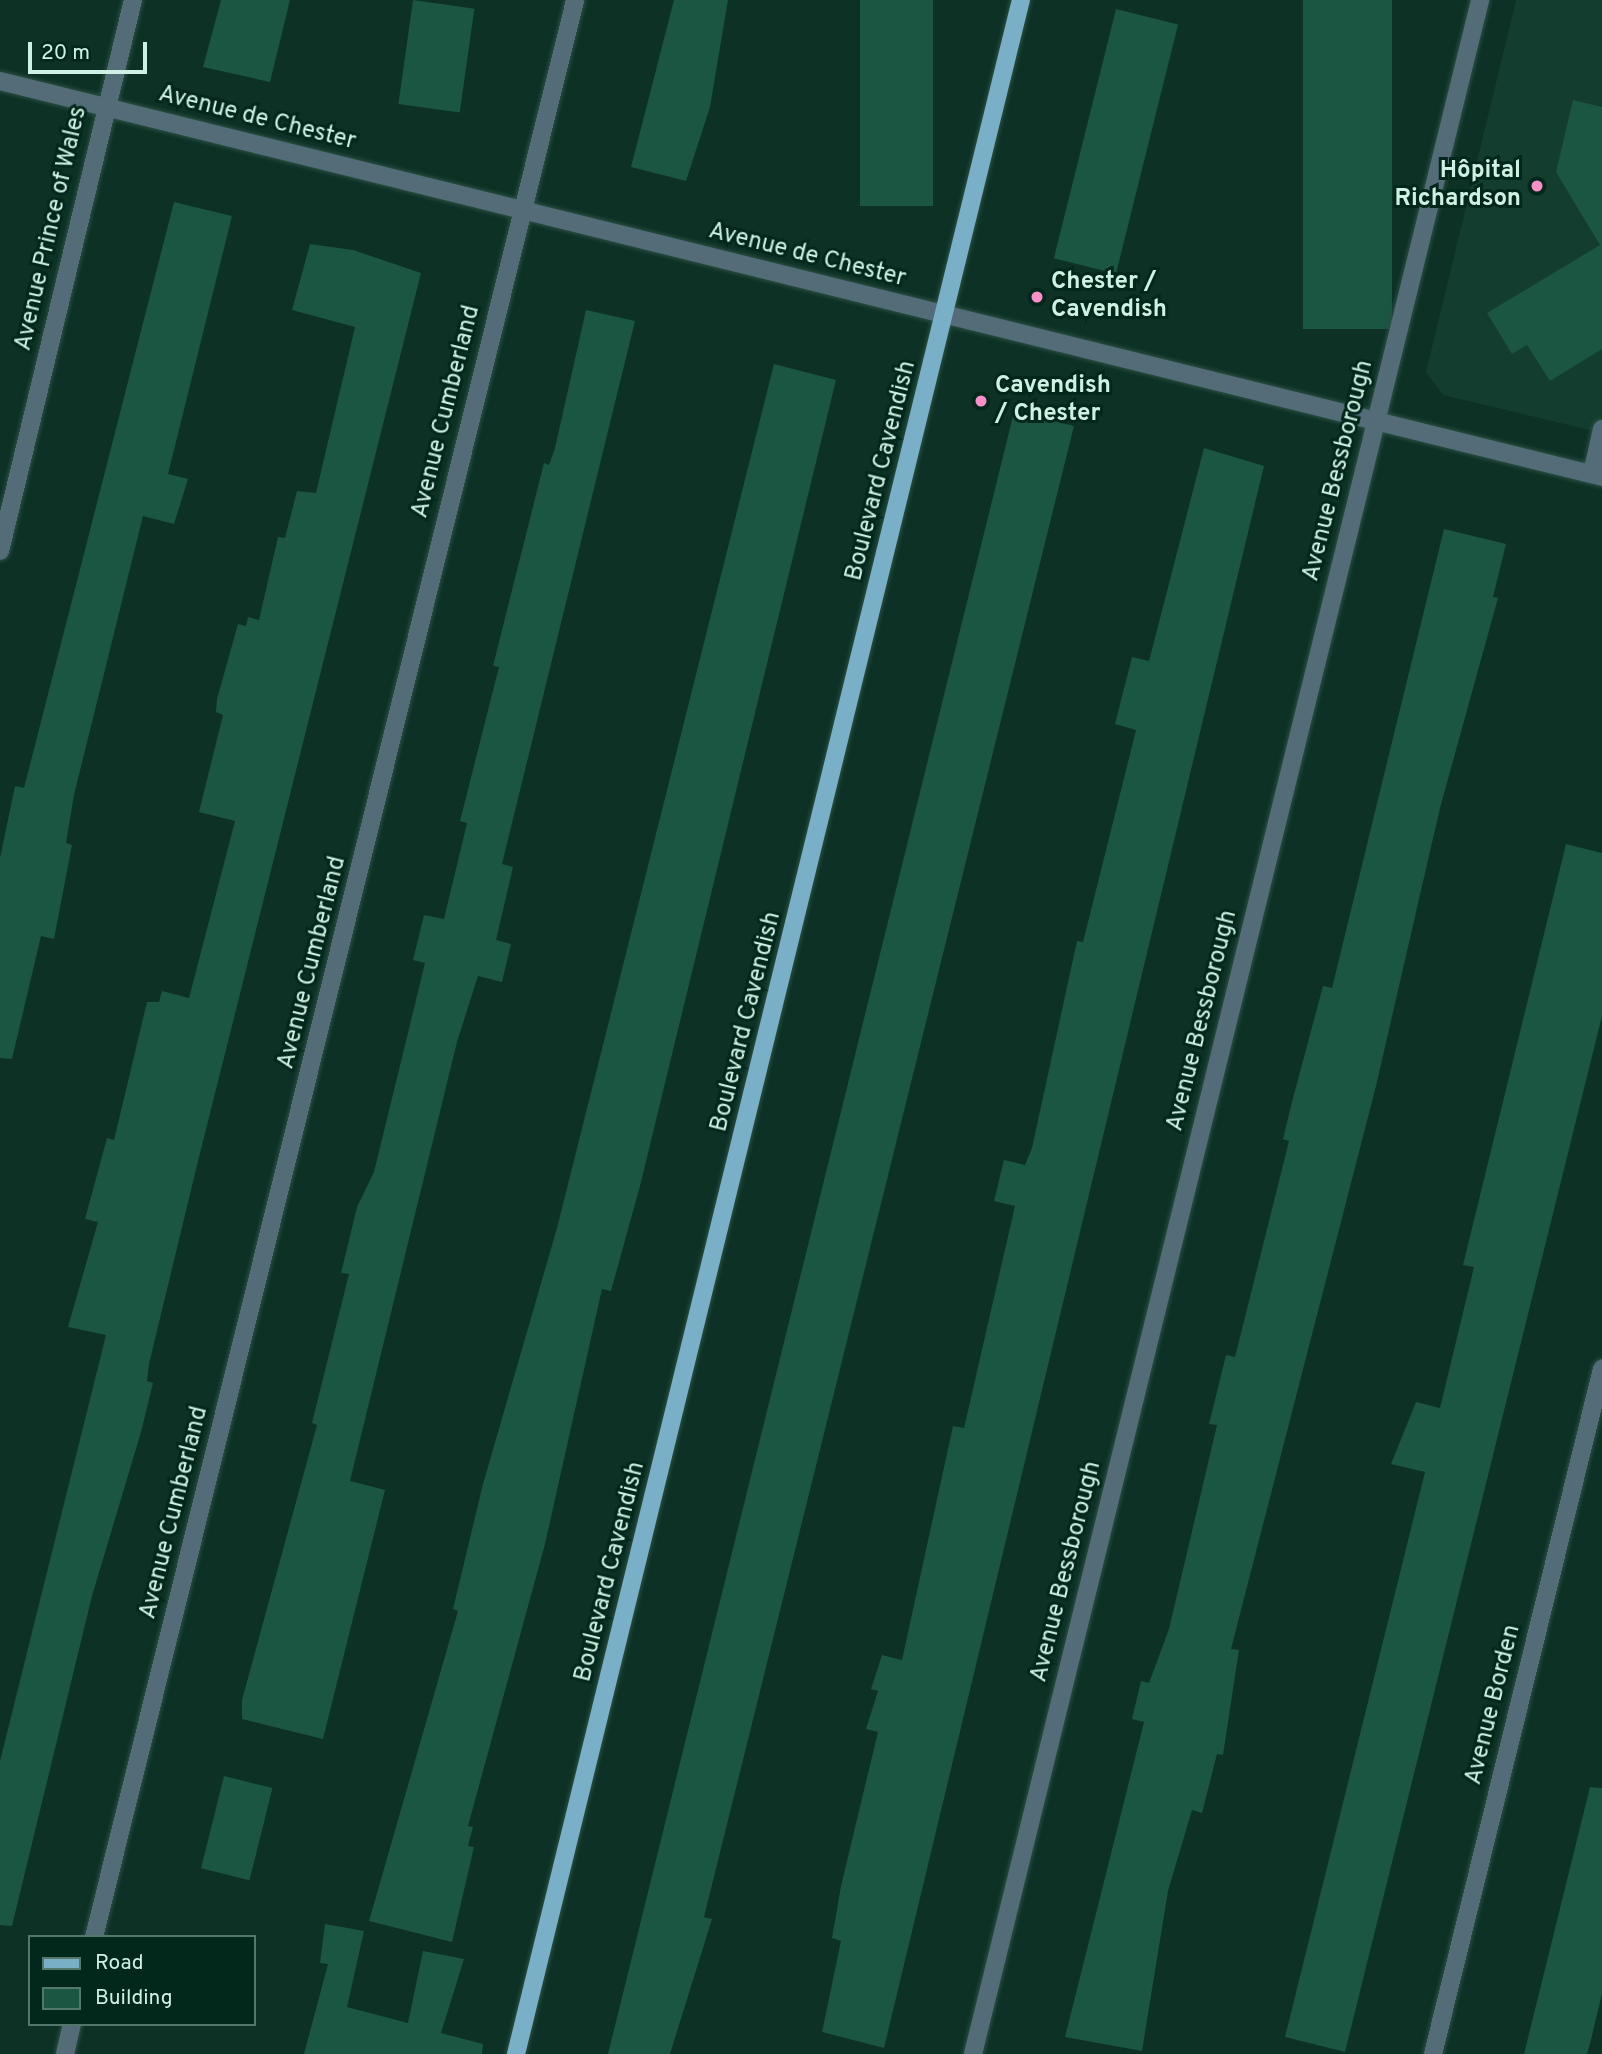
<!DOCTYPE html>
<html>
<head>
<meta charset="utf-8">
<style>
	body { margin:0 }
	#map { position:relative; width:1602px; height:2054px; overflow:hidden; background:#0d3125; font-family:Overpass,sans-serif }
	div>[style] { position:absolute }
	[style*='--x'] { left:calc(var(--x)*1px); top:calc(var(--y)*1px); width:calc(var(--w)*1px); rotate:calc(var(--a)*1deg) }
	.built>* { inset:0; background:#133d2f }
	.building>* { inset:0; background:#1a5642; transform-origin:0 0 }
	.roads { filter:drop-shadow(0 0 2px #2c5043) drop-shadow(0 0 2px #2c5043) }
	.minor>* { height:18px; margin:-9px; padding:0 9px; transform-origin:9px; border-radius:9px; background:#536c78 }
	.major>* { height:18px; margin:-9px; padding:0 9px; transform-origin:9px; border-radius:9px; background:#79afc7 }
	.dots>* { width:19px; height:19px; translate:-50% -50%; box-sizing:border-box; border:4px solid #02271b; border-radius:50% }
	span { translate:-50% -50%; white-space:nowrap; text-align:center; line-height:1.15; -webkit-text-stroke:6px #02271b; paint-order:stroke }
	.street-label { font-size:24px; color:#cff0e2 }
	.poi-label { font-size:24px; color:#cff0e2; font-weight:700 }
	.right { translate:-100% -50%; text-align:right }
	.left { translate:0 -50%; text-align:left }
	.legend { position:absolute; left:28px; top:1935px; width:228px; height:91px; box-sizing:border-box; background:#02271b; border:2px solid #54776b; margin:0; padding:9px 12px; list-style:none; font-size:21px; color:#cff0e2 }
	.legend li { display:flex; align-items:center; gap:14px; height:35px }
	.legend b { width:35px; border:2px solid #54776b }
	.scale { position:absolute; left:28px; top:42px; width:119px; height:32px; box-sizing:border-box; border:4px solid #cff0e2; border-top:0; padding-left:9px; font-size:21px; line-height:24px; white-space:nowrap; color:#cff0e2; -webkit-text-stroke:5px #02271b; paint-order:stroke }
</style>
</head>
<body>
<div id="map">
	<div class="built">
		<div style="clip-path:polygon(1516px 0,1602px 0,1602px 433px,1443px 395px,1426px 372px)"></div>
	</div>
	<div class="building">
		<div style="clip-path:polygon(221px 0,290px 0,270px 82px,203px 67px)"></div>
		<div style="left:413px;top:0;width:62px;height:105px;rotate:8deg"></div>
		<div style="clip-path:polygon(674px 0,728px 0,710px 107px,686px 181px,631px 167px)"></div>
		<div style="left:860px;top:0;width:73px;height:206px"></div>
		<div style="left:1303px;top:0;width:89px;height:329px"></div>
		<div style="left:1116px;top:9px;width:64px;height:257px;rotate:14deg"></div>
		<div style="clip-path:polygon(1573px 100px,1602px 107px,1602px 349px,1550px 381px,1527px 345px,1512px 354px,1487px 313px,1600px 245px,1556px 172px)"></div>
		<div style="clip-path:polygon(174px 202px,232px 216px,168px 474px,188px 479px,174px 524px,143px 516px,74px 795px,66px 843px,72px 845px,54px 939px,41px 936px,12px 1059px,0 1058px,0 858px,15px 786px,24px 788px)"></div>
		<div style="clip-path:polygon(310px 244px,353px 250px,421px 273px,199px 1157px,149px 1364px,147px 1381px,153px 1383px,141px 1432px,92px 1596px,12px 1926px,0 1925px,0 1761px,106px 1335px,68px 1327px,98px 1222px,85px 1219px,107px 1138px,114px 1140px,147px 1002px,159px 1002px,162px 991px,189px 998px,235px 821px,199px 812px,223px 715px,216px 712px,217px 699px,238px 624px,246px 626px,248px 617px,259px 620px,278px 537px,285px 538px,297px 491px,316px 493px,355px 327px,292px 310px)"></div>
		<div style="clip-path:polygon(586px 310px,635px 321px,502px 864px,513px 867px,496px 940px,511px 944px,502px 982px,478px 976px,457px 1042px,350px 1481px,385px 1490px,323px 1739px,242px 1719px,242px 1700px,317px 1425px,312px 1423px,349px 1274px,341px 1273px,357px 1207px,374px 1172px,425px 963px,413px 960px,424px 915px,444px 919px,467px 823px,460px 821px,499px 667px,493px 666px,544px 463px,549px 465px,555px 448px)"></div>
		<div style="clip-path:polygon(774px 364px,836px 380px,640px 1186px,611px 1291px,602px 1289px,545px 1544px,468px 1826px,473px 1827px,468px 1846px,474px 1847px,452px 1942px,369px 1921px,458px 1611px,453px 1609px,483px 1484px,557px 1228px)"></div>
		<div style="clip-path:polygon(1014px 412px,1074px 426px,704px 1917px,712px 1919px,670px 2054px,608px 2054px)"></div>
		<div style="clip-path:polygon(1204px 448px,1264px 466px,884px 2048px,822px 2032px,841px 1941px,832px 1938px,841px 1886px,878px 1732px,866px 1729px,878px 1691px,871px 1689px,882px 1655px,902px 1660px,953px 1426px,964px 1428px,1015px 1206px,994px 1201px,1004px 1160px,1025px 1165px,1032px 1148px,1077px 941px,1083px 942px,1136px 730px,1115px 724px,1132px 657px,1149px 661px)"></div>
		<div style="clip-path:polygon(1444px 529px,1506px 544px,1493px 597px,1498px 598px,1440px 808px,1376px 1086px,1231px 1649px,1239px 1650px,1223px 1755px,1217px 1754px,1202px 1813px,1192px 1810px,1168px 1891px,1142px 2051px,1065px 2037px,1144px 1722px,1132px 1719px,1141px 1681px,1149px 1683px,1169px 1629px,1217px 1425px,1209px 1424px,1226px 1355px,1235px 1357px,1289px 1141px,1283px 1139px,1292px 1102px,1323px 986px,1332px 988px)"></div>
		<div style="clip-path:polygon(1566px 844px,1602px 853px,1602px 1016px,1345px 2052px,1285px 2037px,1425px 1472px,1391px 1464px,1416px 1402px,1440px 1408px,1474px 1267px,1463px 1265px)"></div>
		<div style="left:224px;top:1776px;width:50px;height:95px;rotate:14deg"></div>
		<div style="clip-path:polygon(1590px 1787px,1602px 1788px,1602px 1993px,1591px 2040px,1587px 2054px,1524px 2054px)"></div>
		<div style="clip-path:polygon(325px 1924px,364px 1931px,347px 2007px,408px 2023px,423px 1951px,464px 1959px,441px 2033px,483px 2044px,482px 2054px,304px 2054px,328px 1964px,320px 1963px)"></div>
	</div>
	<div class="roads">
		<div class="minor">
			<div style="--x:0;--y:81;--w:1650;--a:13.88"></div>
			<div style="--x:1592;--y:474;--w:46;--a:-77.5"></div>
			<div style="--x:0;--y:551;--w:567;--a:-76.43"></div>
			<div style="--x:94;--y:1937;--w:1996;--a:-76.05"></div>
			<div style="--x:65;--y:2054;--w:31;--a:-77"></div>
			<div style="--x:973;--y:2054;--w:2116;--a:-76.13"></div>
			<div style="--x:1433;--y:2054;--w:706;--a:-76.14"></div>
		</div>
		<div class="major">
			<div style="--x:516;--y:2054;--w:2115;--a:-76.19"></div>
		</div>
	</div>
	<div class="dots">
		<div style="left:1537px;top:186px;background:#f98fc9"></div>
		<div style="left:1037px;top:297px;background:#f98fc9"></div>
		<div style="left:981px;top:401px;background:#f98fc9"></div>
	</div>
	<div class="street-label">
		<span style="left:257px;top:119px;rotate:14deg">Avenue de Chester</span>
		<span style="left:52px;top:229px;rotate:-77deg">Avenue Prince of Wales</span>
		<span style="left:807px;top:256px;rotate:14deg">Avenue de Chester</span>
		<span style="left:447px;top:412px;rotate:-76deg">Avenue Cumberland</span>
		<span style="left:882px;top:471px;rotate:-76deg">Boulevard Cavendish</span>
		<span style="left:1339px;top:471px;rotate:-76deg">Avenue Bessborough</span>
		<span style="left:313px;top:963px;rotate:-76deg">Avenue Cumberland</span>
		<span style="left:1203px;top:1021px;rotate:-76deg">Avenue Bessborough</span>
		<span style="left:747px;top:1022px;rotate:-76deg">Boulevard Cavendish</span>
		<span style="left:175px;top:1513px;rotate:-76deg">Avenue Cumberland</span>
		<span style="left:611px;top:1572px;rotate:-76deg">Boulevard Cavendish</span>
		<span style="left:1067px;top:1572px;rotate:-76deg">Avenue Bessborough</span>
		<span style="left:1494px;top:1705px;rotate:-76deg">Avenue Borden</span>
	</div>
	<div class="poi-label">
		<span class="right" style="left:1521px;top:186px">Hôpital<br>Richardson</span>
		<span class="left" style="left:1051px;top:297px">Chester /<br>Cavendish</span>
		<span class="left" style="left:995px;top:401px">Cavendish<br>/ Chester</span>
	</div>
	<ul class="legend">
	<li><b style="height:9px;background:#79afc7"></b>Road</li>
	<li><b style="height:19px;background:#1a5642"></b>Building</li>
	</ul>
	<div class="scale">20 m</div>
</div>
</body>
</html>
